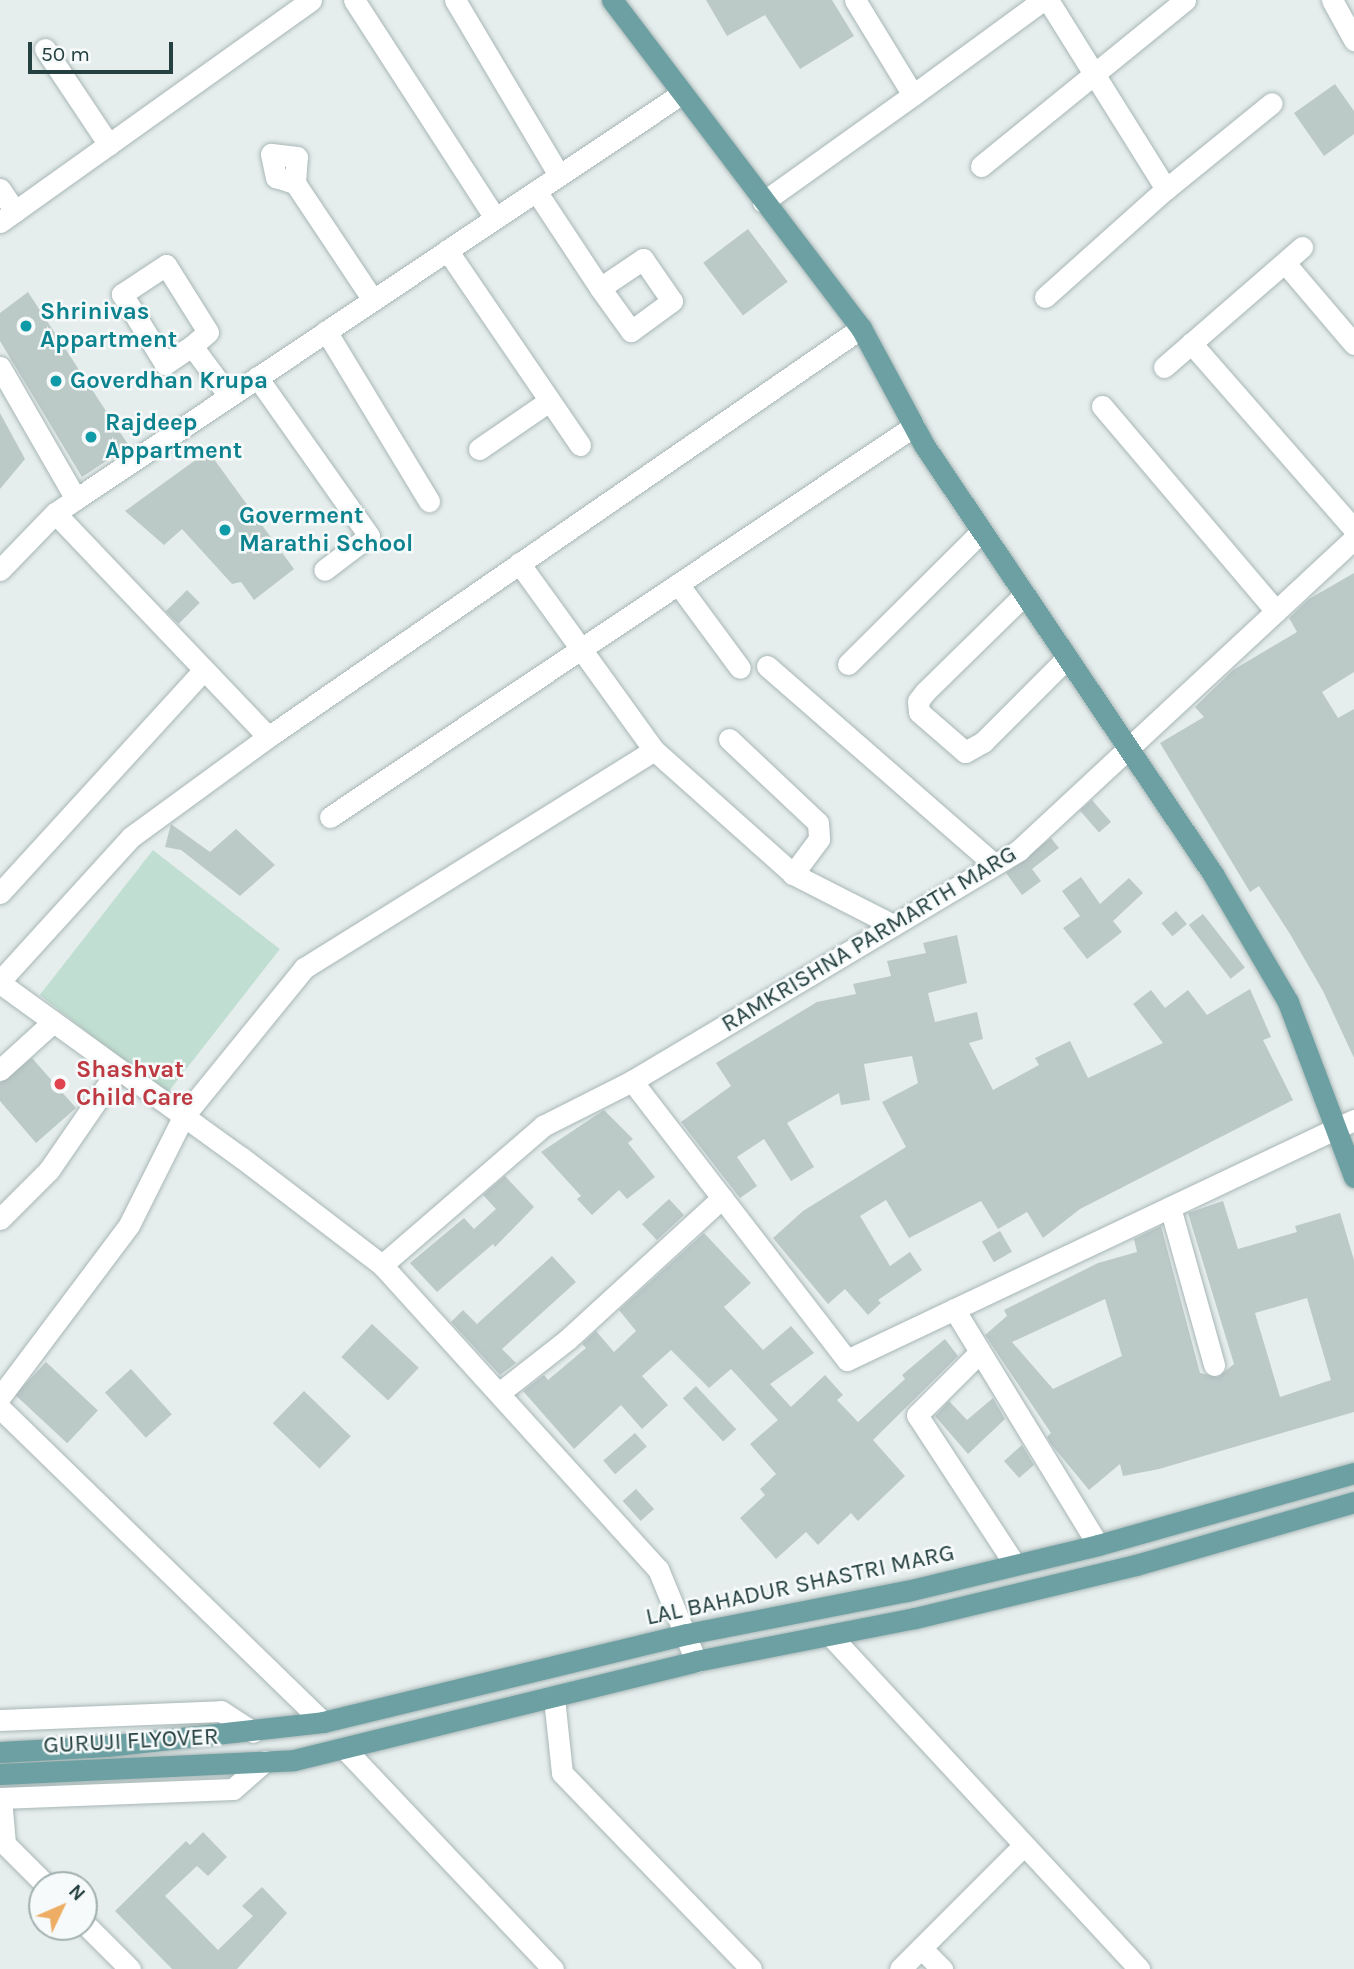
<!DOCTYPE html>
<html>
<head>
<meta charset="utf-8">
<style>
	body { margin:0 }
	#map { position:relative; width:1354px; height:1969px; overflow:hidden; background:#e6eeed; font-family:Karla,sans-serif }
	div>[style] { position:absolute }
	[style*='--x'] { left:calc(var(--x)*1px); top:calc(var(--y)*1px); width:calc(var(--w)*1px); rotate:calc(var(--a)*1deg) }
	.green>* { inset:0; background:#c0ded1; transform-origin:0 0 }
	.building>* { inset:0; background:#bbc9c7; transform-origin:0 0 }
	.roads { filter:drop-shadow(0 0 2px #a8b6b6) drop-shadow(0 0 2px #a8b6b6) }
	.minor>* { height:21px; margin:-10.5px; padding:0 10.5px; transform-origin:10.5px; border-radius:10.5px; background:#fff }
	.major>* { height:21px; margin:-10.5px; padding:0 10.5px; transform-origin:10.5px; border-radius:10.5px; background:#6ca0a2 }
	.dots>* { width:19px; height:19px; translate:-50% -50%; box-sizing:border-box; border:4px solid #f6fafa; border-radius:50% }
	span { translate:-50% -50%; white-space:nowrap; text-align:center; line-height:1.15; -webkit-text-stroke:5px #f6fafa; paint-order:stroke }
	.culture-label { font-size:24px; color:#0d838f; font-weight:700 }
	.left { translate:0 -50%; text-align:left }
	.street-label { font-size:24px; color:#254040 }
	.health-label { font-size:24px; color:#be3a42; font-weight:700 }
	.north { position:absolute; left:28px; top:1871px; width:70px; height:70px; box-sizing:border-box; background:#f6fafa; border:2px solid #a2b0b0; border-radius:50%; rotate:46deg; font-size:19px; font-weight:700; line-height:28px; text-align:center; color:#254040 }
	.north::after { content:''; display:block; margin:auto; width:24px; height:32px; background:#edad64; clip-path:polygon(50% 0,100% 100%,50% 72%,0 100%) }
	.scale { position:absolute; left:28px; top:42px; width:145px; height:32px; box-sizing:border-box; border:4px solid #254040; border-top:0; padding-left:9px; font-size:21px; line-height:24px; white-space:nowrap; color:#254040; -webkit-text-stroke:5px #f6fafa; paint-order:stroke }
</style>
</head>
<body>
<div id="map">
	<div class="green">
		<div style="left:153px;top:850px;width:161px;height:184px;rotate:38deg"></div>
	</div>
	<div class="building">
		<div style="clip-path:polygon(706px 0,832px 0,854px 36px,800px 69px,765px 15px,727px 36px)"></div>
		<div style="clip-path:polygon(1335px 84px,1354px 111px,1354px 134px,1324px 156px,1294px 113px)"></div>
		<div style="left:748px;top:229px;width:66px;height:56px;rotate:53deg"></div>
		<div style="clip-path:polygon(28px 292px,129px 446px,82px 477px,0 341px,0 313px)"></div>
		<div style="clip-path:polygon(0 413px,25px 459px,0 489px)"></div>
		<div style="clip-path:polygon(208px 451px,294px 569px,254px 600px,241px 582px,232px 584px,182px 529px,164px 545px,125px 511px)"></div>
		<div style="clip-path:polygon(1354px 573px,1354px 672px,1322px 692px,1338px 718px,1354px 709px,1354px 1058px,1323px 991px,1290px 934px,1259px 886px,1250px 892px,1160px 743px,1204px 717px,1195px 707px,1233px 670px,1297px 632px,1289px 618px,1309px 599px)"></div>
		<div style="left:187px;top:590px;width:18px;height:30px;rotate:45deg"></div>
		<div style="left:1092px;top:800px;width:29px;height:16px;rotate:49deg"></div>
		<div style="clip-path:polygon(171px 824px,210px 852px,236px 829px,275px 865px,240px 896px,181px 850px,165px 847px)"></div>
		<div style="clip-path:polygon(1051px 838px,1059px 848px,1032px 869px,1041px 881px,1022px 895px,1006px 873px)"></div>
		<div style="clip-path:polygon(1081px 877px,1100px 904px,1129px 878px,1143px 893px,1113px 921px,1122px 932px,1087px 959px,1063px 928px,1080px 916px,1062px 891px)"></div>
		<div style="left:1176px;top:911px;width:17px;height:19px;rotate:50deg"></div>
		<div style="left:1203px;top:914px;width:68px;height:18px;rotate:52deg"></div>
		<div style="clip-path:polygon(957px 935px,967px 983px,928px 993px,935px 1022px,977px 1012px,983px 1039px,969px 1043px,993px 1090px,1039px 1065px,1035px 1058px,1070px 1041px,1088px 1078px,1163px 1043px,1133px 1004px,1151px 990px,1165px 1008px,1188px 990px,1207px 1015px,1250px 989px,1271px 1037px,1263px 1040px,1293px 1100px,1080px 1209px,1043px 1238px,1027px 1212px,998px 1229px,981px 1201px,909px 1238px,886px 1200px,860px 1216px,890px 1266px,910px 1252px,922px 1270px,878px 1300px,881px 1303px,868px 1315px,845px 1289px,828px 1304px,773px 1238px,803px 1211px,906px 1147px,882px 1102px,918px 1083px,912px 1056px,864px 1064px,870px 1100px,841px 1105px,839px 1093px,787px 1123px,814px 1167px,791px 1181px,764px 1139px,737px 1157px,757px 1186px,740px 1198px,681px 1122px,731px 1086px,716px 1063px,817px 1002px,856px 994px,853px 984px,891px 976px,887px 961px,926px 953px,923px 943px)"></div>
		<div style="clip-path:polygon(32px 1058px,76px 1108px,36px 1143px,0 1101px,0 1083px)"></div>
		<div style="clip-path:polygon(604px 1110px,633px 1139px,628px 1143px,655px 1177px,627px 1199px,619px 1190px,592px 1215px,577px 1199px,581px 1196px,541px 1152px)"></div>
		<div style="clip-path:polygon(505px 1176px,534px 1207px,495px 1247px,493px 1244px,437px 1292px,410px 1263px,464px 1218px,474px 1229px,496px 1209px,483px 1195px)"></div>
		<div style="left:669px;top:1199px;width:22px;height:37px;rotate:47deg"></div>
		<div style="clip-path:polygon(evenodd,1223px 1201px,1238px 1249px,1297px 1232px,1295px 1226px,1340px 1213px,1354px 1260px,1354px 1412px,1159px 1469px,1123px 1476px,1120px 1464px,1089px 1490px,1051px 1444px,1047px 1437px,1051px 1433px,985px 1335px,1007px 1316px,1004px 1310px,1098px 1263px,1137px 1252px,1134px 1239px,1161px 1226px,1200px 1373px,1218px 1377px,1234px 1364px,1188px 1213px,1223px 1201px,1307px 1298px,1331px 1380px,1280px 1397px,1255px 1313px,1307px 1298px,1223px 1201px,1105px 1299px,1122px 1356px,1053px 1389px,1012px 1342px,1105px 1299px)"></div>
		<div style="left:1000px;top:1231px;width:24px;height:21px;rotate:60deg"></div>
		<div style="clip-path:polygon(704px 1233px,751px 1283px,724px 1307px,763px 1350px,791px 1326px,814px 1353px,770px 1384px,791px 1407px,825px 1375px,843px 1395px,837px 1400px,858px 1422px,905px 1379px,902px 1375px,945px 1339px,958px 1356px,873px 1440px,905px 1476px,858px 1521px,851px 1513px,818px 1545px,806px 1532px,776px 1559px,740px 1518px,765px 1495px,760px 1489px,776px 1474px,750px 1444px,778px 1420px,731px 1369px,709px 1388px,671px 1350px,642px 1376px,668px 1405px,642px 1429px,621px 1405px,574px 1449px,523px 1391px,544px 1375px,548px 1380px,586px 1348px,582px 1344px,596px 1331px,614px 1352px,636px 1331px,619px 1310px)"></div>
		<div style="clip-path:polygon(552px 1256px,576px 1282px,502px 1349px,516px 1363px,500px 1375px,451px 1322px,463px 1310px,477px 1324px)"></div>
		<div style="left:372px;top:1324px;width:64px;height:45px;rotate:43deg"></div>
		<div style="left:46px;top:1362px;width:71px;height:45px;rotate:43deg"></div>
		<div style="left:131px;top:1369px;width:61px;height:35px;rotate:48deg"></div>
		<div style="left:696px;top:1386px;width:59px;height:18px;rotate:47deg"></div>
		<div style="left:304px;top:1391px;width:65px;height:45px;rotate:44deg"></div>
		<div style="clip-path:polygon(993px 1398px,1005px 1419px,968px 1454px,935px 1416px,949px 1401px,967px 1420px)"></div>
		<div style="left:635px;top:1433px;width:18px;height:42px;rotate:49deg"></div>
		<div style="clip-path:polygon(1022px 1445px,1034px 1465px,1019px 1478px,1004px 1461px)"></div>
		<div style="left:636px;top:1489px;width:27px;height:18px;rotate:48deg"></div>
		<div style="clip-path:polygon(203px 1832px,227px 1857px,208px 1876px,197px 1866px,165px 1896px,218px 1950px,253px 1916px,242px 1906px,262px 1887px,287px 1913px,237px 1969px,172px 1969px,115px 1911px,186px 1841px,190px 1845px)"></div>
	</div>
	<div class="roads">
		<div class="minor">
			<div style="--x:354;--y:0;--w:260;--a:57.1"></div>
			<div style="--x:455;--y:0;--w:204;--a:59.3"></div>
			<div style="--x:855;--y:0;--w:111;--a:58.6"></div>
			<div style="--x:913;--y:95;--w:161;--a:-36.2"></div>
			<div style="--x:1332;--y:0;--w:46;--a:61.2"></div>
			<div style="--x:45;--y:49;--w:115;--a:56.3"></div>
			<div style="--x:981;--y:166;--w:263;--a:-39.1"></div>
			<div style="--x:295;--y:183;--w:26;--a:-86"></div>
			<div style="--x:297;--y:157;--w:26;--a:-173"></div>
			<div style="--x:271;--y:154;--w:24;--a:78"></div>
			<div style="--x:276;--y:177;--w:20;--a:18"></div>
			<div style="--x:295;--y:183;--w:141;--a:56.3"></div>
			<div style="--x:0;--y:189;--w:27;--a:56"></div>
			<div style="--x:1166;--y:189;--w:136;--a:-39.1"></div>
			<div style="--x:536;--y:191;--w:116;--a:56.6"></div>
			<div style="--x:600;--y:288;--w:52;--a:-34"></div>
			<div style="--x:643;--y:259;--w:51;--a:55.4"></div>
			<div style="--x:672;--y:301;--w:51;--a:143.8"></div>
			<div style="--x:631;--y:331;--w:53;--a:-125.8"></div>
			<div style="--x:763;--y:202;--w:184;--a:-35.5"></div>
			<div style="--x:0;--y:222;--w:382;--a:-35.5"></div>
			<div style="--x:447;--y:250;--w:236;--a:55.7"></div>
			<div style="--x:1285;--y:263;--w:106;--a:49.6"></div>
			<div style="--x:1045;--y:297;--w:162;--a:-41.8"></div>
			<div style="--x:1166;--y:189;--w:223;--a:-122"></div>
			<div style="--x:326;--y:331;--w:199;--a:58.8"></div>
			<div style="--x:1191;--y:343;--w:247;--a:48.8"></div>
			<div style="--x:192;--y:346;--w:21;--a:-41"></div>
			<div style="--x:208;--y:332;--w:79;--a:-122.1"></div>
			<div style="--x:166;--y:265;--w:53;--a:146.6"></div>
			<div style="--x:122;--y:294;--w:82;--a:58.4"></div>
			<div style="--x:165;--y:364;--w:32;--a:-34"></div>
			<div style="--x:192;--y:346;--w:62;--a:53.5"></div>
			<div style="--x:0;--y:367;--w:152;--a:60.1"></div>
			<div style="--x:76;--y:499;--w:25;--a:146"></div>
			<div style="--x:55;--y:513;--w:309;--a:46.4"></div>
			<div style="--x:268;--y:737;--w:170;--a:143.9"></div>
			<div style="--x:131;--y:837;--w:195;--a:132.3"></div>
			<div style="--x:1164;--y:367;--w:183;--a:-41"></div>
			<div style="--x:257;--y:377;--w:194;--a:54.8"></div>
			<div style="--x:369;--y:536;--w:56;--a:142.9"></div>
			<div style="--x:1102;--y:406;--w:269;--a:49.7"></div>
			<div style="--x:479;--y:449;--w:85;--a:-34.4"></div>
			<div style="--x:76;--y:499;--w:728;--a:-33.8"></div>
			<div style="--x:519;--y:563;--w:231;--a:54.2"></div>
			<div style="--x:654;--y:750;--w:186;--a:41.7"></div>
			<div style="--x:793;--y:874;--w:112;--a:27"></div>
			<div style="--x:0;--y:570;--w:79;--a:-46"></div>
			<div style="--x:678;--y:584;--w:104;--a:53.6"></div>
			<div style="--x:1024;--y:595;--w:139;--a:135.6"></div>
			<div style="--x:925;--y:692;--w:11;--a:128"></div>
			<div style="--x:918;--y:701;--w:11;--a:85"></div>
			<div style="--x:919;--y:712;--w:61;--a:41"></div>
			<div style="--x:965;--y:752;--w:21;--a:-29"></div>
			<div style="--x:983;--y:742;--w:117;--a:-45"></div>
			<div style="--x:848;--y:664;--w:187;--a:-44.8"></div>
			<div style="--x:767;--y:666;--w:301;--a:41.1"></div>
			<div style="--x:268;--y:737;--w:720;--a:-34.59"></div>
			<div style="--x:729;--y:739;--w:122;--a:43.3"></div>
			<div style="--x:818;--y:823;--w:16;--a:86"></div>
			<div style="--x:819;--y:839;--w:44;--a:126.6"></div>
			<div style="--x:330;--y:817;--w:703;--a:-33.8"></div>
			<div style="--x:0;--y:893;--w:301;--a:-47.6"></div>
			<div style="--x:0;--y:983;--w:299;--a:35.9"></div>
			<div style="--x:242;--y:1158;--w:176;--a:37.4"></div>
			<div style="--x:382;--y:1265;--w:411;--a:47.8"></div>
			<div style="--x:658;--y:1569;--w:100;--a:67.6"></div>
			<div style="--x:0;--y:1070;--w:72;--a:-42.2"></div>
			<div style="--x:632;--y:1081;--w:352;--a:52.4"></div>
			<div style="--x:847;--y:1360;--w:561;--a:-25.33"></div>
			<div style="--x:1170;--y:1207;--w:164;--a:74.4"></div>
			<div style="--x:0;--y:1219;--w:69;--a:-45"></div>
			<div style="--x:49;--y:1170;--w:120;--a:-55.5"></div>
			<div style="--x:382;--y:1265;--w:213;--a:-40.8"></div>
			<div style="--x:543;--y:1126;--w:100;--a:-26.8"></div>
			<div style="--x:632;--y:1081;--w:451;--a:-30.8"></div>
			<div style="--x:1019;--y:850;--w:457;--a:-42.9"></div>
			<div style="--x:954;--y:1309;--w:276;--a:58.6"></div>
			<div style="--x:980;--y:1352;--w:89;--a:135"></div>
			<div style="--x:917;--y:1415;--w:179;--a:56.8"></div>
			<div style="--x:499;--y:1393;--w:88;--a:-38"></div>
			<div style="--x:568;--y:1339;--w:209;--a:-42.5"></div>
			<div style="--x:0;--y:1397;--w:215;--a:-53.1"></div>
			<div style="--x:129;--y:1225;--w:121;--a:-63.4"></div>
			<div style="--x:183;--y:1117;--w:192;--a:-50.9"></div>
			<div style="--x:304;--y:968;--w:412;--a:-31.9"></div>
			<div style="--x:0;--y:1408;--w:450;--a:44.2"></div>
			<div style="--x:830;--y:1635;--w:455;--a:47.2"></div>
			<div style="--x:554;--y:1698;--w:75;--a:83.9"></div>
			<div style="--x:562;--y:1773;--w:272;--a:46"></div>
			<div style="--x:0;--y:1720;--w:221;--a:-2.3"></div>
			<div style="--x:221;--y:1711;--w:38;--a:33"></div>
			<div style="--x:344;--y:1748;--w:304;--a:46.6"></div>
			<div style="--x:0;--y:1798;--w:233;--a:-2.2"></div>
			<div style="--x:233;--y:1789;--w:43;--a:-41.2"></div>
			<div style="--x:1;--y:1798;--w:46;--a:85"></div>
			<div style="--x:5;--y:1844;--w:58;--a:45"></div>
			<div style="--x:84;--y:1923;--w:65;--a:45"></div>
			<div style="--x:921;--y:1948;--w:30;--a:45"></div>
			<div style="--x:900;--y:1969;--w:175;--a:-45"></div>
		</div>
		<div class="major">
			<div style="--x:612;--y:0;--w:412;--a:52.8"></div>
			<div style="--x:861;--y:328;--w:133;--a:61.7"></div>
			<div style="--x:924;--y:445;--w:517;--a:56.03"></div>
			<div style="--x:1213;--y:874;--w:148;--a:59.6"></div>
			<div style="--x:1288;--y:1002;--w:187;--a:69.3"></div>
			<div style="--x:0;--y:1752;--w:107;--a:-3.2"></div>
			<div style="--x:107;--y:1746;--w:217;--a:-6.3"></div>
			<div style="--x:323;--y:1722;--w:374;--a:-13.6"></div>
			<div style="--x:687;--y:1634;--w:224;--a:-11.1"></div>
			<div style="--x:907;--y:1591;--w:196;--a:-13.5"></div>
			<div style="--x:1098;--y:1545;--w:266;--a:-15.7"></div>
			<div style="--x:0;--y:1774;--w:294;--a:-2.7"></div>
			<div style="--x:294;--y:1760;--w:414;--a:-13.8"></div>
			<div style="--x:696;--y:1661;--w:223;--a:-11.1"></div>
			<div style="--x:915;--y:1618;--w:227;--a:-13.5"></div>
			<div style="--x:1136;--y:1565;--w:227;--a:-16.1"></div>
		</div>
	</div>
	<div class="dots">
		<div style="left:26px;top:326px;background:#0f9aa8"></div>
		<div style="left:56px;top:381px;background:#0f9aa8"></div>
		<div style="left:91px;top:437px;background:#0f9aa8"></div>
		<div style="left:225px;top:530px;background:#0f9aa8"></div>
		<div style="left:60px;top:1084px;background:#e0444e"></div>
	</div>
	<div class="culture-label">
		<span class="left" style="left:40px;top:326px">Shrinivas<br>Appartment</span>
		<span class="left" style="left:70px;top:381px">Goverdhan Krupa</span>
		<span class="left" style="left:105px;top:437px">Rajdeep<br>Appartment</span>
		<span class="left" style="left:239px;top:530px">Goverment<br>Marathi School</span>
	</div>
	<div class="street-label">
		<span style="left:869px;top:939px;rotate:-31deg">RAMKRISHNA PARMARTH MARG</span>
		<span style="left:800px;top:1585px;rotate:-12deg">LAL BAHADUR SHASTRI MARG</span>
		<span style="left:131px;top:1741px;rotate:-3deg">GURUJI FLYOVER</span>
	</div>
	<div class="health-label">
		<span class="left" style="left:76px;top:1084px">Shashvat<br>Child Care</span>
	</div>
	<div class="north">N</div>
	<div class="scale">50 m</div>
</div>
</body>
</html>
